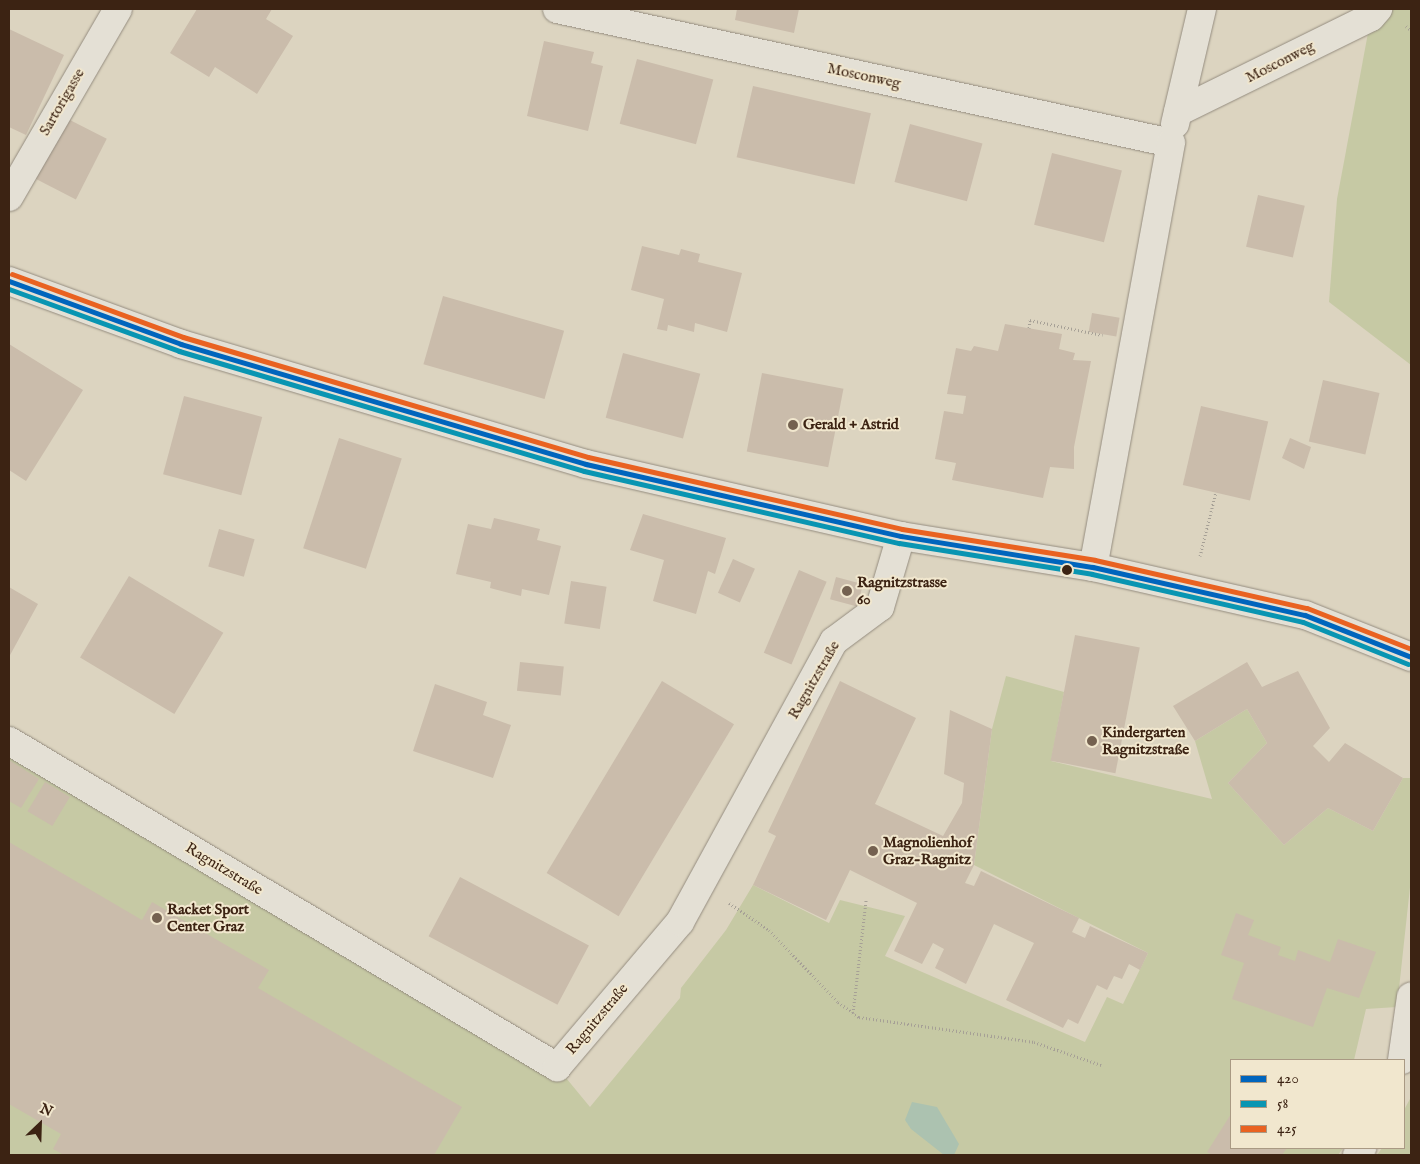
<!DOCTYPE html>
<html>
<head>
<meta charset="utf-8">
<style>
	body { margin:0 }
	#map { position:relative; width:1420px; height:1164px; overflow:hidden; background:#dcd4c0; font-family:"IM FELL English",serif }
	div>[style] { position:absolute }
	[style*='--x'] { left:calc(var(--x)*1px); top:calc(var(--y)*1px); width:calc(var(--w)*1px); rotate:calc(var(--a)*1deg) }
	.green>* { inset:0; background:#c6c9a4 }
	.water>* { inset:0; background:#acc2b0 }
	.building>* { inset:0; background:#cabcab; transform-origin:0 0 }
	.path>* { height:3px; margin-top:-1.5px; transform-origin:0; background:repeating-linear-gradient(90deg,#a6a096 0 1px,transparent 0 3.5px) }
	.roads { filter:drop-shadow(0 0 1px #948c7f) drop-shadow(0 0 1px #948c7f) }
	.minor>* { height:28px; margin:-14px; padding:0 14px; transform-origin:14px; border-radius:14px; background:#e4e0d5 }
	.secondary>* { height:28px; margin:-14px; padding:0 14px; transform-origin:14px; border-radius:14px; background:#e4e0d5 }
	.bus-1>* { height:5px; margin:-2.5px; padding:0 2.5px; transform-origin:2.5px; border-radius:2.5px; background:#0065bd }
	.bus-2>* { height:5px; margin:-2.5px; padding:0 2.5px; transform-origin:2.5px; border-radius:2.5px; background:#0995b2 }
	.bus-3>* { height:5px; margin:-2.5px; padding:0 2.5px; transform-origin:2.5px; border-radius:2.5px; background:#e96221 }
	.dots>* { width:14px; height:14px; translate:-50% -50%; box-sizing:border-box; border:2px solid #f1e7ce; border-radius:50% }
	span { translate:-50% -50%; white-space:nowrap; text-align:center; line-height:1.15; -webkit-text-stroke:4px #f1e7ce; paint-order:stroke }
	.street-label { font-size:15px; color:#3c2313 }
	.poi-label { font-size:15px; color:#3c2313; font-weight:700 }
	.left { translate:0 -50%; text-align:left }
	.frame { position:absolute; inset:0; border:10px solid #3c2313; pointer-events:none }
	.legend { position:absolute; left:1230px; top:1059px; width:175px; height:90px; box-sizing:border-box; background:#f1e7ce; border:1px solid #a99983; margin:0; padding:6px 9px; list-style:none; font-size:15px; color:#3c2313 }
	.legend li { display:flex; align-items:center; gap:10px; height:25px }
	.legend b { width:25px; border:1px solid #a99983 }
	.north { position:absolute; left:15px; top:1099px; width:50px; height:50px; -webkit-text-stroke:4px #f1e7ce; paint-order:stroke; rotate:24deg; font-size:14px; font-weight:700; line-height:20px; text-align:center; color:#3c2313 }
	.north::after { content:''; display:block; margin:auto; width:18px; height:22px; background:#3c2313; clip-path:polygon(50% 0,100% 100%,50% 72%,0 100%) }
</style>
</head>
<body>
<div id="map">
	<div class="green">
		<div style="clip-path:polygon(1376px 9px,1411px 9px,1411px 365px,1329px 302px,1337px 199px,1371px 17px)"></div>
		<div style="clip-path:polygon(1006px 676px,1064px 692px,1051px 761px,1212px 799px,1195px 741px,1247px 709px,1267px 743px,1228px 783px,1284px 845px,1328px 808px,1373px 831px,1403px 778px,1411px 778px,1411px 878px,1397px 1007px,1366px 1009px,1354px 1060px,1231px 1060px,1231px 1148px,1343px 1148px,1338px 1155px,9px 1155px,9px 741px,557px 1067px,590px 1107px,680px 998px,681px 988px,726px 930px,753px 885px,829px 923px,840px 900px,905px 916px,885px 956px,1085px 1042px,1107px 997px,1123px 1004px,1148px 953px,974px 865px,992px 729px)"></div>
		<div style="clip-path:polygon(1411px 1097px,1411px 1155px,1377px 1155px,1382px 1148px,1404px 1148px,1404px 1110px)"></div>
	</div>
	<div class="water">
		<div style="clip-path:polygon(912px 1102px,937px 1107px,959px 1144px,954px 1155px,944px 1155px,911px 1129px,905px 1120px)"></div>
	</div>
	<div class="building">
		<div style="clip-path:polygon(197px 9px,272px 9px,266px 19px,293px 36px,257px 94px,215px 67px,209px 77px,170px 53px)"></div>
		<div style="clip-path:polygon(737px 9px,799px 9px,794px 33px,735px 20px)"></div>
		<div style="clip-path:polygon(9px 29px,64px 55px,26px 135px,9px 127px)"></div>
		<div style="clip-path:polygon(544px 41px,594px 52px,591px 63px,603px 66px,588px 131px,527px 116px)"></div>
		<div style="left:637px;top:59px;width:79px;height:67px;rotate:15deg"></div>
		<div style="left:753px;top:86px;width:121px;height:73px;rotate:13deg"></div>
		<div style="left:64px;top:117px;width:48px;height:68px;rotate:27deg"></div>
		<div style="left:910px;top:124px;width:75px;height:60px;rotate:15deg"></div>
		<div style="left:1052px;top:153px;width:72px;height:74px;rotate:14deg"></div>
		<div style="left:1258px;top:195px;width:48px;height:53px;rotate:13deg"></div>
		<div style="clip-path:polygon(642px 246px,679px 255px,681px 249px,700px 254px,698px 262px,742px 273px,727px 332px,695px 323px,694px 332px,668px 325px,667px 331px,657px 329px,664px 299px,631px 290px)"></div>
		<div style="left:443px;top:296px;width:126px;height:71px;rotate:16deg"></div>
		<div style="left:1092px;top:313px;width:28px;height:19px;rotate:10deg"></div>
		<div style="clip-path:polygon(1005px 324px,1062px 334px,1059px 349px,1075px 353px,1073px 360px,1091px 361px,1074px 447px,1074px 469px,1050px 467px,1043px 498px,952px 480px,956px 463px,935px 459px,944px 411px,963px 414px,966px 396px,947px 394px,956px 348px,971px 351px,974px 346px,998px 351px)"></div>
		<div style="clip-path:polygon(9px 344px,83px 390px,26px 481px,9px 470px)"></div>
		<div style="left:623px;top:353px;width:80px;height:67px;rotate:15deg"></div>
		<div style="left:762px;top:373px;width:83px;height:80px;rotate:11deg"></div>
		<div style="left:1323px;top:380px;width:58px;height:63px;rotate:13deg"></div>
		<div style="left:184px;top:396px;width:81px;height:81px;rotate:15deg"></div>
		<div style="left:1201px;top:406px;width:69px;height:81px;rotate:13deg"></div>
		<div style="left:339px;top:438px;width:66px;height:116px;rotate:18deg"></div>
		<div style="clip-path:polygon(1290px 438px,1311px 447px,1304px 469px,1282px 458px)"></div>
		<div style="clip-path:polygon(643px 514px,726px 538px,715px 574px,708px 571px,696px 614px,653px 601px,664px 560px,630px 550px)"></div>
		<div style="clip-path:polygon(494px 518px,540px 529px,537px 540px,561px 546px,549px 595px,522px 589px,521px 596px,490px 588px,491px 582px,456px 574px,468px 524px,491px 529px)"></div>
		<div style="left:219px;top:529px;width:37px;height:39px;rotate:16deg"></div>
		<div style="left:733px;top:559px;width:24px;height:37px;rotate:24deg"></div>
		<div style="left:799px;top:570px;width:30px;height:90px;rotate:23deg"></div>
		<div style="left:129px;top:576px;width:110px;height:95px;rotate:31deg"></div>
		<div style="left:836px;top:577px;width:28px;height:23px;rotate:15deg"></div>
		<div style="left:571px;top:581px;width:36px;height:43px;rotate:9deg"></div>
		<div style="clip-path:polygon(9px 587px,38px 604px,9px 657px)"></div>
		<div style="left:1075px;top:635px;width:66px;height:128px;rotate:11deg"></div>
		<div style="left:520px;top:662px;width:44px;height:29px;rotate:6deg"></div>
		<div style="clip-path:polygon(1247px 662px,1262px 687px,1298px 671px,1330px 728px,1313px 746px,1329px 762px,1345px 743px,1403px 778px,1373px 831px,1328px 808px,1284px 845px,1228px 783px,1267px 743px,1247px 709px,1195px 741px,1173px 706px)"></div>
		<div style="left:662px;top:681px;width:84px;height:224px;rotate:31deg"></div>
		<div style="clip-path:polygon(840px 681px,916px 718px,875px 804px,943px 836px,962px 803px,964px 783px,944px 774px,950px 710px,992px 729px,974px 865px,965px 883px,974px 886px,981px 871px,1079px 918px,1072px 932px,1085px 938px,1090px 926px,1148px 953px,1140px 970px,1129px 964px,1122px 979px,1114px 976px,1107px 990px,1097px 985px,1078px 1024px,1068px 1019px,1063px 1028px,1006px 1000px,1034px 943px,994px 924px,966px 984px,935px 968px,944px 949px,933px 943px,922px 964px,894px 951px,917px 903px,850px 870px,826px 920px,753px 885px,776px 836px,768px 832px)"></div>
		<div style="clip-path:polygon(435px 684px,487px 702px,483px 715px,511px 725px,493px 778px,413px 751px)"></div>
		<div style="clip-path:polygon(9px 760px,39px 779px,21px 808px,9px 801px)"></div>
		<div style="left:45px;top:782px;width:29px;height:34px;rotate:31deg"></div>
		<div style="clip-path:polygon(9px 842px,142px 920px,152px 902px,269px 970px,258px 988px,462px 1107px,434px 1155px,64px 1155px,53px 1149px,61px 1134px,9px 1104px)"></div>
		<div style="left:460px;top:877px;width:146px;height:67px;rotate:28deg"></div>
		<div style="clip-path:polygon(1236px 913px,1254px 920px,1248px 935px,1281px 947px,1278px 955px,1295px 961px,1298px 950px,1330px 962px,1338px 939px,1376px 952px,1359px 998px,1327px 988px,1313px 1027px,1232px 999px,1244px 963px,1221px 955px)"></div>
		<div style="clip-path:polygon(1231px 1114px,1231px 1148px,1287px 1148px,1282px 1155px,1212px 1155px,1207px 1152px)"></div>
	</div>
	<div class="path">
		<div style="--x:1406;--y:26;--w:6;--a:39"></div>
		<div style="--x:1029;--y:328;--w:8;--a:-83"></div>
		<div style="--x:1030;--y:320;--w:74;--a:11.8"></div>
		<div style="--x:1200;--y:556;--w:66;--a:-76"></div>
		<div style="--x:729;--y:903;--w:48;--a:34"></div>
		<div style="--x:769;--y:930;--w:100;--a:46.2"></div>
		<div style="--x:838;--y:1002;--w:26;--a:36"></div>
		<div style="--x:859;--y:1017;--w:177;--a:8.1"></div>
		<div style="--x:1034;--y:1042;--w:71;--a:18.9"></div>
		<div style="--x:853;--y:1013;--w:114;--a:-83.4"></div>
	</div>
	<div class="roads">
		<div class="minor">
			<div style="--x:557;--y:9;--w:628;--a:12.31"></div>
			<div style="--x:1171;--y:143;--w:431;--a:100.4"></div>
			<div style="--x:1178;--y:112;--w:215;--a:-26.2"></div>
			<div style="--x:1371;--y:17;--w:11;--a:-49"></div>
			<div style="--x:1175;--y:124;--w:118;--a:-76.8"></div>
			<div style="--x:9;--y:197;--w:217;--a:-59.9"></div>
			<div style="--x:9;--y:741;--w:638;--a:30.75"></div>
			<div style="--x:557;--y:1067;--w:190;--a:-49.7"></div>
			<div style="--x:680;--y:922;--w:320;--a:-61.3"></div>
			<div style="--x:834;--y:641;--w:57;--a:-36.5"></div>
			<div style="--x:880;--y:607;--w:74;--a:-73.5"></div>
			<div style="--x:1402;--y:1060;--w:64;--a:-81.9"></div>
			<div style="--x:1357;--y:1155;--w:9;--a:-54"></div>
		</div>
		<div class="secondary">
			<div style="--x:9;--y:281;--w:183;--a:20.1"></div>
			<div style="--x:181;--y:344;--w:422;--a:16.5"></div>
			<div style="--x:586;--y:464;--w:323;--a:12.9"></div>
			<div style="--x:901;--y:536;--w:194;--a:9.2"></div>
			<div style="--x:1093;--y:567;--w:217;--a:12.8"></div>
			<div style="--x:1305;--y:615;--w:114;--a:21.6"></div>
		</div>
	</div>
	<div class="bus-1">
		<div style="--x:9;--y:281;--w:183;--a:20.1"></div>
		<div style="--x:181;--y:344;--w:422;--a:16.5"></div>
		<div style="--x:586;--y:464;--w:323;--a:12.9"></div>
		<div style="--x:901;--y:536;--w:194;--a:9.2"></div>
		<div style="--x:1093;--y:567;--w:217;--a:12.8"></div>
		<div style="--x:1305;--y:615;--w:114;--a:21.6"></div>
	</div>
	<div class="bus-2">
		<div style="--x:9;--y:289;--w:181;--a:20"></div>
		<div style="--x:179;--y:351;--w:422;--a:16.5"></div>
		<div style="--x:584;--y:471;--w:323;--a:12.9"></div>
		<div style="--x:899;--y:543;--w:195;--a:9.1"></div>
		<div style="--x:1092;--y:574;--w:216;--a:12.8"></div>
		<div style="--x:1303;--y:622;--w:113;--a:21.8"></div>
	</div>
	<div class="bus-3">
		<div style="--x:12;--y:274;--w:182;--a:20.2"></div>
		<div style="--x:183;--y:337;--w:422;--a:16.5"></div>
		<div style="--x:588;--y:457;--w:322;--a:12.9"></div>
		<div style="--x:902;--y:529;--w:195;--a:9.1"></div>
		<div style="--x:1095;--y:560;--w:217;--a:12.8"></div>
		<div style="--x:1307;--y:608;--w:112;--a:21.5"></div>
	</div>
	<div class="dots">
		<div style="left:793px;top:425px;background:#746150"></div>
		<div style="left:1067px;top:570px;background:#3c2313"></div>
		<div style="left:847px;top:591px;background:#746150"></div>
		<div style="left:1092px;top:741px;background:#746150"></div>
		<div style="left:873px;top:851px;background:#746150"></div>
		<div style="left:157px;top:918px;background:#746150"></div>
	</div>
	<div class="street-label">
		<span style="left:1280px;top:62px;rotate:-27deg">Mosconweg</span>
		<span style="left:864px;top:76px;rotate:12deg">Mosconweg</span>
		<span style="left:62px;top:102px;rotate:-60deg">Sartorigasse</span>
		<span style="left:814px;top:680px;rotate:-60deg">Ragnitzstraße</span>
		<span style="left:224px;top:869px;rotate:31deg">Ragnitzstraße</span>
		<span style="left:597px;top:1019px;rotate:-50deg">Ragnitzstraße</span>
	</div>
	<div class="poi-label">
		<span class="left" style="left:803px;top:425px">Gerald + Astrid</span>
		<span class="left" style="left:857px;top:591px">Ragnitzstrasse<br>60</span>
		<span class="left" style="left:1102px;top:741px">Kindergarten<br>Ragnitzstraße</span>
		<span class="left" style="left:883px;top:851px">Magnolienhof<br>Graz-Ragnitz</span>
		<span class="left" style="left:167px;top:918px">Racket Sport<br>Center Graz</span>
	</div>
	<div class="frame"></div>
	<ul class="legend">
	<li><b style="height:6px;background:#0065bd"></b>420</li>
	<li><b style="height:6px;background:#0995b2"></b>58</li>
	<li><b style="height:6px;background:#e96221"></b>425</li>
	</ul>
	<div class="north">N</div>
</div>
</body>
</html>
